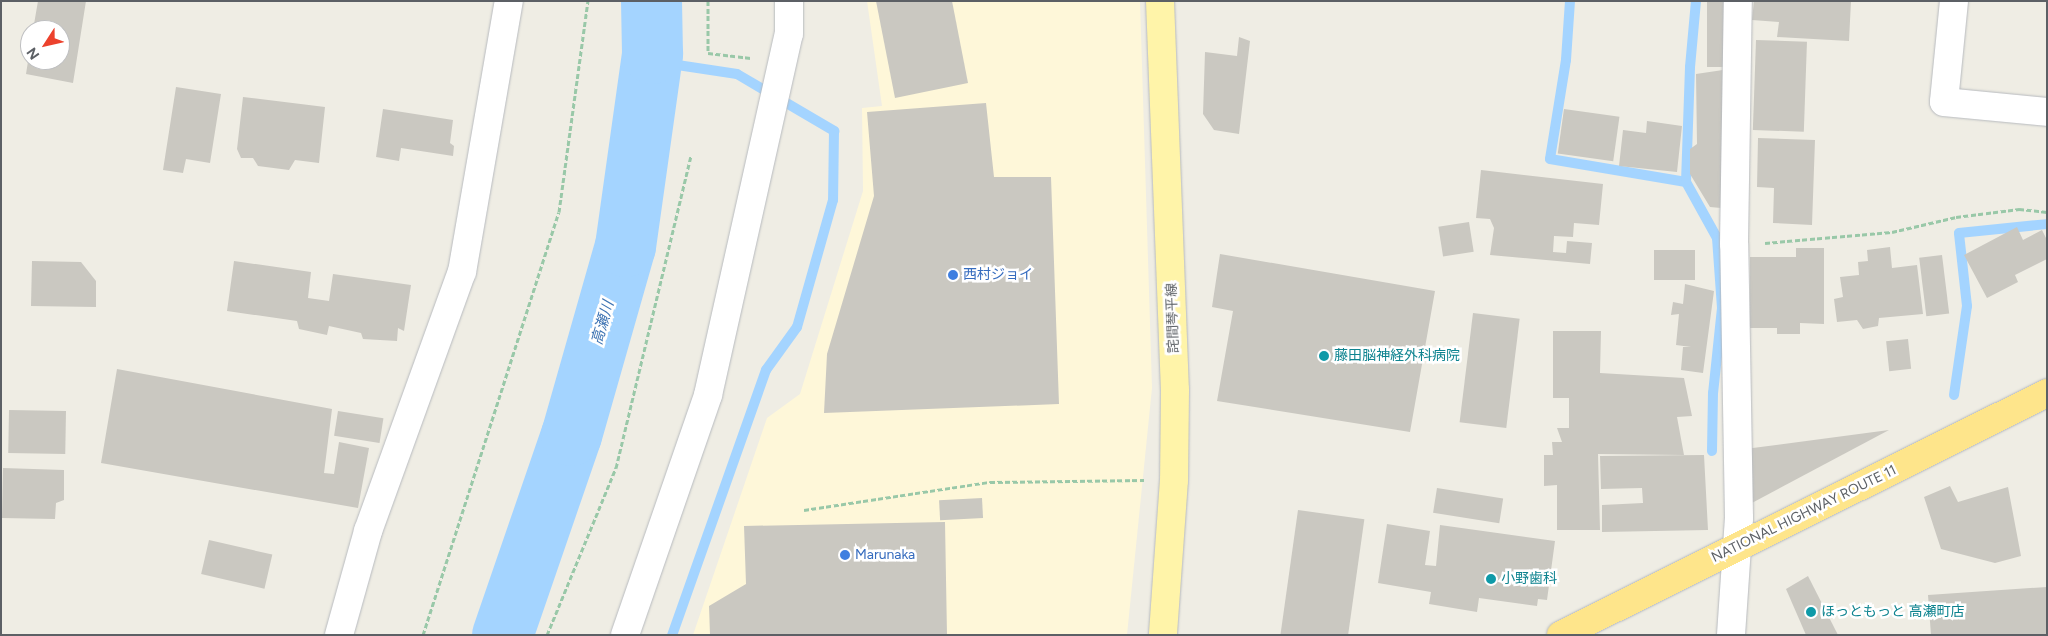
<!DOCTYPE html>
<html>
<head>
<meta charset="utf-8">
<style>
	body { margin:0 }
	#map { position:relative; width:2048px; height:636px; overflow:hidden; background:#efede4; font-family:Figtree,"Noto Sans JP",sans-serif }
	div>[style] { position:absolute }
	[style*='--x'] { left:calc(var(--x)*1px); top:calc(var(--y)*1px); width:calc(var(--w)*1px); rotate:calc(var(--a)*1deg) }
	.commercial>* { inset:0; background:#fef7d9 }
	.stream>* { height:10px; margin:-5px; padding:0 5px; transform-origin:5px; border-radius:5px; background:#a4d4ff }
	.river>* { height:61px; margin:-30.5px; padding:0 30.5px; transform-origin:30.5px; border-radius:30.5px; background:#a4d4ff }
	.building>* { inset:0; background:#cac8c1; transform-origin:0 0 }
	.path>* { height:3px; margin-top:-1.5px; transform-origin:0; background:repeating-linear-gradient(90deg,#99c8a8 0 5px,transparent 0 7.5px) }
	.roads { filter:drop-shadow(0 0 1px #b7babe) drop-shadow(0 0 1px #b7babe) }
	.street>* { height:28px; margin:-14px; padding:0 14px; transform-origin:14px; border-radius:14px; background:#fff }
	.primary>* { height:28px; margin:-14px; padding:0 14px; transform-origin:14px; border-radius:14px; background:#fff4a9 }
	.highway>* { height:28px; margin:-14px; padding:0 14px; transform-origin:14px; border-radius:14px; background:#fee58b }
	.dots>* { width:14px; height:14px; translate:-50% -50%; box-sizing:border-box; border:2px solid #fff; border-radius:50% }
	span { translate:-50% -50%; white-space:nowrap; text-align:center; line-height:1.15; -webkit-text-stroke:5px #fff; paint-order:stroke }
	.shop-label { font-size:14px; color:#366cbe }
	.left { translate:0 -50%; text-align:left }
	.street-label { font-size:14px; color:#5c6065 }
	.culture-label { font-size:14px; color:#0d838f }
	.water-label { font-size:15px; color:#3f74b3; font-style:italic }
	.frame { position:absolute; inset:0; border:2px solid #5c6065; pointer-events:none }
	.north { position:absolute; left:20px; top:20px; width:50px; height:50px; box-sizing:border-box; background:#fff; border:1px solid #bebfc1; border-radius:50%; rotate:235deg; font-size:14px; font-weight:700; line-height:20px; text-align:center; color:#5c6065 }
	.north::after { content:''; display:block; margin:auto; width:18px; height:22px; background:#ec422d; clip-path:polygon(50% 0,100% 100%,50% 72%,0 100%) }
</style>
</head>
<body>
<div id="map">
	<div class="commercial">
		<div style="clip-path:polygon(867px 1px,1140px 1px,1152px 388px,1127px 635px,693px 635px,767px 418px,800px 394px,863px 191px,862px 108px,882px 106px)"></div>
	</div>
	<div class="stream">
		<div style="--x:1570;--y:1;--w:59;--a:93.9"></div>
		<div style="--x:1566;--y:60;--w:100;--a:99.2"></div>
		<div style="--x:1550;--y:159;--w:138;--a:9.6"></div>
		<div style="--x:1686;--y:182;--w:64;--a:61"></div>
		<div style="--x:1717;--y:238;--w:70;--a:85.9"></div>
		<div style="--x:1722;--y:308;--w:85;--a:96"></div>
		<div style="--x:1713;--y:393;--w:58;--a:91"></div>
		<div style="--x:651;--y:61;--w:87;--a:8.6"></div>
		<div style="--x:737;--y:74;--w:113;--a:30.4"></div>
		<div style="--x:834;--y:131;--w:69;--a:90.8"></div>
		<div style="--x:833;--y:200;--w:132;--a:105.8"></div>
		<div style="--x:797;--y:327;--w:53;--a:125.8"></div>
		<div style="--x:766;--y:370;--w:281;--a:109.5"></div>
		<div style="--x:1686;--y:182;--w:115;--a:-88"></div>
		<div style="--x:1690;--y:67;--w:66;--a:-84.8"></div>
		<div style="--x:1954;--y:395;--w:90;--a:-81.7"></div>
		<div style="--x:1967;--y:306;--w:73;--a:-96.3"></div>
		<div style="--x:1959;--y:233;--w:88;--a:-5.8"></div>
	</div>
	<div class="river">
		<div style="--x:502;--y:635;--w:212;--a:-71"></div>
		<div style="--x:571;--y:435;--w:197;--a:-74.1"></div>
		<div style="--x:625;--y:246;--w:195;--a:-82"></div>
		<div style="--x:652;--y:53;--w:52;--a:-91.1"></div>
	</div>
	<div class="building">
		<div style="clip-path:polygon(38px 1px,86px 1px,73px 83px,26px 74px,29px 55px,30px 60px,60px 60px,60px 30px,33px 30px)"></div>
		<div style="clip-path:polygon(876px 1px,952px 1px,968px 83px,895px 98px)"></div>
		<div style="left:1707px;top:1px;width:17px;height:66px"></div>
		<div style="clip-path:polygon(1754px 1px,1851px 1px,1849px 41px,1777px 37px,1779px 22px,1752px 20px)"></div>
		<div style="clip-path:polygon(1239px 37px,1250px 41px,1239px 134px,1214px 130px,1203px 114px,1205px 52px,1237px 56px)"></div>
		<div style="left:1756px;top:40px;width:51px;height:90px;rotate:2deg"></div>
		<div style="clip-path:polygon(1723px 70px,1721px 208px,1710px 207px,1690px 174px,1690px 149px,1697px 144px,1696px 74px)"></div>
		<div style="clip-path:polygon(176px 87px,221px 94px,210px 163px,186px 159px,183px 173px,163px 170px)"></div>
		<div style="clip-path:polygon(243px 97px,325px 107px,319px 163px,295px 160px,289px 170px,258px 166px,253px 158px,241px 158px,237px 149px)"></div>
		<div style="clip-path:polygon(986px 103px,994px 177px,1051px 177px,1059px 404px,824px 413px,827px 354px,874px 196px,867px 112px)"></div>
		<div style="clip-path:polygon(383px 109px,453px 120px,450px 143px,454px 146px,453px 156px,401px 148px,399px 161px,376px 157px)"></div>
		<div style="left:1564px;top:109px;width:56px;height:45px;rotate:8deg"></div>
		<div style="clip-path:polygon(1647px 121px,1682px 126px,1677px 172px,1619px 166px,1623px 130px,1646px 133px)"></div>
		<div style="clip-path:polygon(1758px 138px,1815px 140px,1812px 225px,1773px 223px,1774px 188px,1757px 187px)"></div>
		<div style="clip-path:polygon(1481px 170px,1603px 184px,1599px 225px,1574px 223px,1573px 237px,1554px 236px,1553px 252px,1566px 253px,1567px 241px,1592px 243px,1590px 264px,1490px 255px,1494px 228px,1490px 219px,1476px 218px)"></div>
		<div style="left:1469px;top:222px;width:30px;height:31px;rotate:81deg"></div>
		<div style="clip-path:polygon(2017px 227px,2023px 240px,2042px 230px,2047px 240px,2047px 259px,2015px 275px,2018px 282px,1987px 298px,1964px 255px)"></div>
		<div style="clip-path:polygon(1890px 247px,1892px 268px,1917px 265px,1923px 314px,1879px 318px,1878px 326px,1863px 329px,1857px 320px,1837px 322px,1834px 299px,1843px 297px,1840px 277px,1859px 275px,1858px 262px,1868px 261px,1867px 250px)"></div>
		<div style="clip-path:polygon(1796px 248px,1824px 248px,1824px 324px,1800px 323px,1800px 334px,1777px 334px,1777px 328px,1750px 328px,1750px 257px,1796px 257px)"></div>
		<div style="left:1654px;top:250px;width:41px;height:30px"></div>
		<div style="clip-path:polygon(1220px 254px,1435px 291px,1410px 432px,1217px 401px,1233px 311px,1212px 307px)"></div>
		<div style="left:1942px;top:255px;width:59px;height:23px;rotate:83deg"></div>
		<div style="clip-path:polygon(32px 261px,81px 262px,96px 281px,96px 307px,31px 306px)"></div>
		<div style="clip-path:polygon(234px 261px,311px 272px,308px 298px,329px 301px,333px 274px,411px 285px,404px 331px,398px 328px,397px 341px,363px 339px,361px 333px,329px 326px,327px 335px,299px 329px,297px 321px,227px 311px)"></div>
		<div style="clip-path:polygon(1685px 284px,1714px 291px,1703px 373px,1681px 370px,1683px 347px,1691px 347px,1676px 345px,1679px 314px,1671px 315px,1673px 302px,1683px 304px)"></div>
		<div style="left:1473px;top:313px;width:47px;height:110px;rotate:7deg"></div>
		<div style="clip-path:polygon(1553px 331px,1601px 331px,1600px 373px,1684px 378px,1692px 416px,1677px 417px,1684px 455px,1598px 454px,1600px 530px,1557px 530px,1557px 485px,1544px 486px,1544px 455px,1553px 455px,1552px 442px,1562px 442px,1557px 428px,1569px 428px,1569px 398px,1553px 398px)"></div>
		<div style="left:1908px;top:339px;width:30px;height:22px;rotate:84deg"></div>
		<div style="clip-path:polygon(117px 369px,332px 409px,324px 473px,334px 474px,339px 442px,369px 448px,358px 508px,101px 463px)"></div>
		<div style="left:9px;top:410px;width:57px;height:43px;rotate:1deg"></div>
		<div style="left:338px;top:411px;width:46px;height:25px;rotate:9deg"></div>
		<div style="clip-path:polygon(1889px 430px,1750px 504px,1745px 449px)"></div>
		<div style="clip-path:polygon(1704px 455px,1708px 530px,1602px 532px,1602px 505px,1643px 503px,1642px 488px,1601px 489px,1600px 456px)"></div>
		<div style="clip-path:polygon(3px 468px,64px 470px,64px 500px,56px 503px,55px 519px,2px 518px)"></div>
		<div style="clip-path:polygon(1950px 486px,1958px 502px,2008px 487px,2021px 556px,1995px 563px,1941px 549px,1924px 497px)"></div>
		<div style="left:1437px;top:488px;width:67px;height:25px;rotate:9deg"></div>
		<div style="left:982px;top:498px;width:20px;height:43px;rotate:87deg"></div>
		<div style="left:1298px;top:510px;width:67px;height:126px;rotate:8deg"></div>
		<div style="clip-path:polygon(945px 522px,947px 635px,710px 635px,709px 606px,746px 584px,744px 526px)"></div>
		<div style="clip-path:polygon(1387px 524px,1430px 531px,1425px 565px,1436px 566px,1440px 525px,1555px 541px,1547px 600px,1538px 599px,1537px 606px,1479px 598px,1477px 612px,1429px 604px,1431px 592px,1378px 583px)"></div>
		<div style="left:209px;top:540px;width:65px;height:35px;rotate:13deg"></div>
		<div style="clip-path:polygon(1808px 576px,1838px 635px,1806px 635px,1786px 589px)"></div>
		<div style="clip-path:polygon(2047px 587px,2047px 635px,1931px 635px,1928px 595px)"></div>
	</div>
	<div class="path">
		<div style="--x:708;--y:1;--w:52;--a:90"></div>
		<div style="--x:708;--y:53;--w:43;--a:6.6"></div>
		<div style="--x:1765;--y:243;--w:127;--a:-5"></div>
		<div style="--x:1892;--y:232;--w:66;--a:-13.2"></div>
		<div style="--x:1956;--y:217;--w:64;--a:-7.2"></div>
		<div style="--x:2019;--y:209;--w:28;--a:6"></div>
		<div style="--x:804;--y:510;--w:188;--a:-8.6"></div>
		<div style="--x:990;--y:482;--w:154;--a:-0.7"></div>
		<div style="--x:423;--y:635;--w:444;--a:-72.2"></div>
		<div style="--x:559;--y:212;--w:213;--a:-82.2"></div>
		<div style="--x:547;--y:635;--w:181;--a:-67.6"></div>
		<div style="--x:616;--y:468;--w:322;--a:-76.5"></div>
	</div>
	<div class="roads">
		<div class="street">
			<div style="--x:1954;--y:1;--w:101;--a:95.7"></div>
			<div style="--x:1944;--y:102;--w:103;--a:5.5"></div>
			<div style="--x:339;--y:635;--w:108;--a:-74.4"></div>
			<div style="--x:368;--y:531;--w:276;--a:-70.1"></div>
			<div style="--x:462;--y:272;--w:275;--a:-80.2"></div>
			<div style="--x:625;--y:635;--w:254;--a:-70.9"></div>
			<div style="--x:708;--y:395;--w:370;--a:-77.4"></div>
			<div style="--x:789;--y:34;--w:33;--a:-90"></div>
			<div style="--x:1731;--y:635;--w:117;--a:-86.1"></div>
			<div style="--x:1739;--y:518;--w:274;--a:-91"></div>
			<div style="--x:1734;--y:244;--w:243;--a:-89.1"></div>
		</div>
		<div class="primary">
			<div style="--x:1160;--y:1;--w:389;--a:87.8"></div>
			<div style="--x:1175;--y:390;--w:90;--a:90.6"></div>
			<div style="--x:1174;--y:480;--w:155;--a:94.1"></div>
		</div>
		<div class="highway">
			<div style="--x:1561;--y:635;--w:543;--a:-26.47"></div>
		</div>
	</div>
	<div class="dots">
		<div style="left:953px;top:275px;background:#3f7fe0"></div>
		<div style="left:1324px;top:356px;background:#0f9aa8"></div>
		<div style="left:845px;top:555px;background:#3f7fe0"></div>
		<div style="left:1491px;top:579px;background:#0f9aa8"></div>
		<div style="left:1811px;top:612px;background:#0f9aa8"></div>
	</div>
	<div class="shop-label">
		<span class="left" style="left:963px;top:275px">西村ジョイ</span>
		<span class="left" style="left:855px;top:555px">Marunaka</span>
	</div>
	<div class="street-label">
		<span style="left:1173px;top:318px;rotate:-92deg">詫間琴平線</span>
		<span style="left:1804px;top:514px;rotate:-26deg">NATIONAL HIGHWAY ROUTE 11</span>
	</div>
	<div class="culture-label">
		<span class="left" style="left:1334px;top:356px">藤田脳神経外科病院</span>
		<span class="left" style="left:1501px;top:579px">小野歯科</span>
		<span class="left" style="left:1821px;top:612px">ほっともっと 高瀬町店</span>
	</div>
	<div class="water-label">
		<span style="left:603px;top:323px;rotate:-74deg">高瀬川</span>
	</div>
	<div class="frame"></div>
	<div class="north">N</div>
</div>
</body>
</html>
